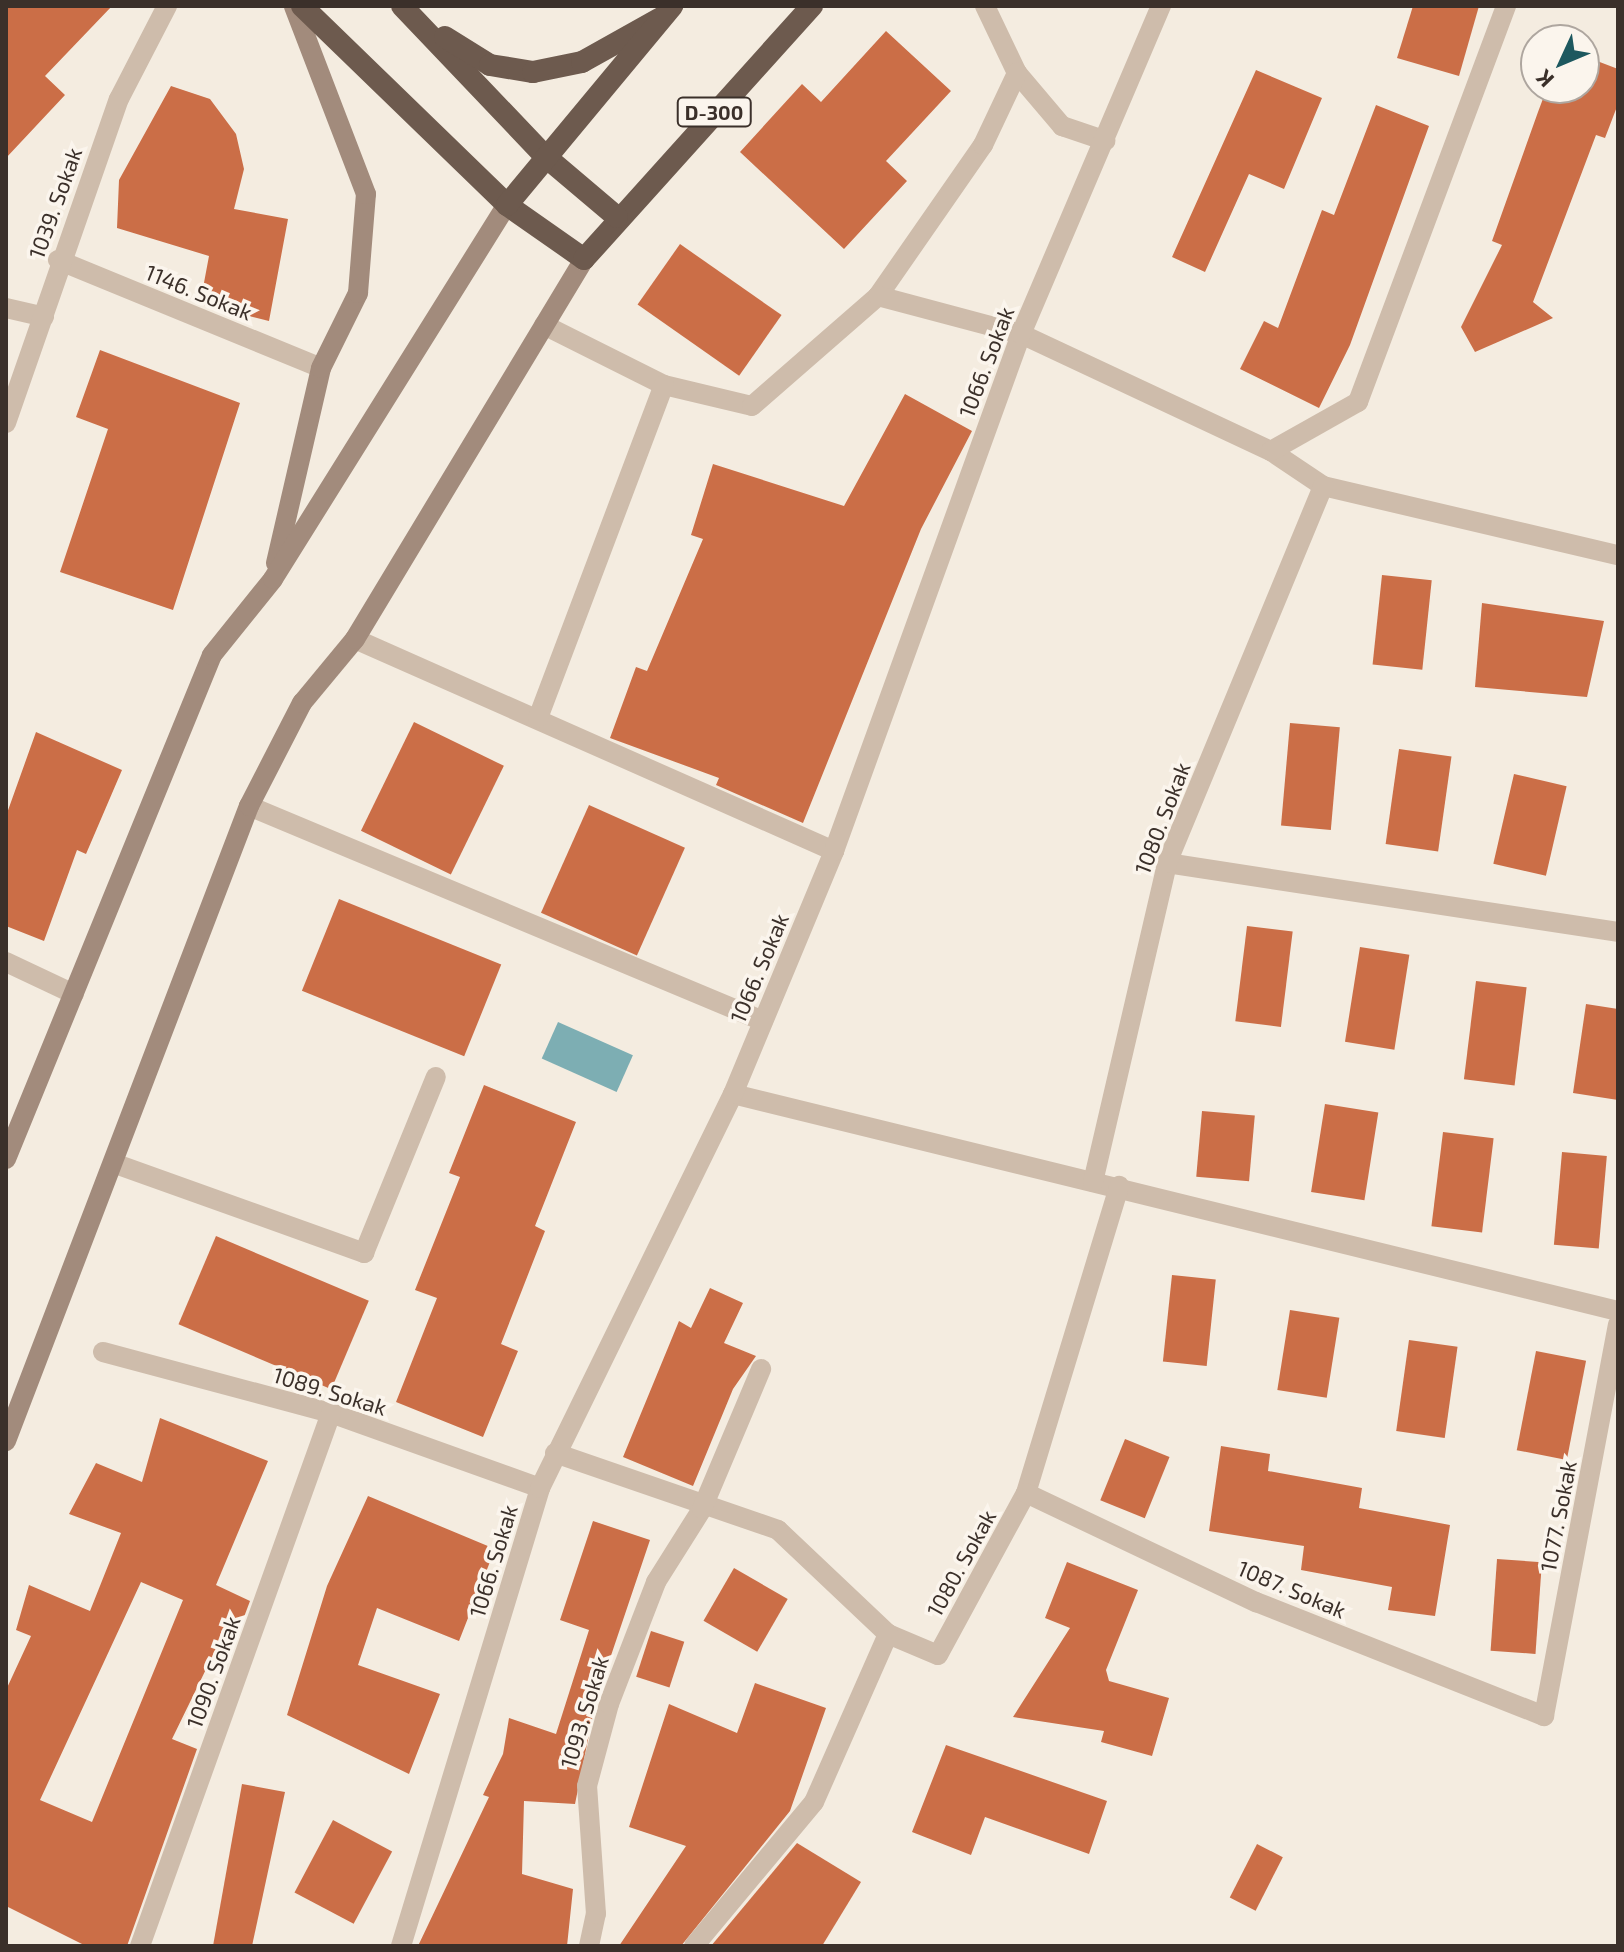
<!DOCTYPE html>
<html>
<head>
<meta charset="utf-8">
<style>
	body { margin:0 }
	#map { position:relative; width:1624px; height:1952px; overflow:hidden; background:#f4ece0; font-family:"Exo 2",sans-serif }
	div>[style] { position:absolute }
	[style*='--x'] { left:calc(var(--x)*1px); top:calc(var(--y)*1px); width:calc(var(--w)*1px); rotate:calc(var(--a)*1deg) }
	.water>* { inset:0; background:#7daeb3; transform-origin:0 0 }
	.building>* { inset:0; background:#cb6e47; transform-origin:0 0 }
	.service>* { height:20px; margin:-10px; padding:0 10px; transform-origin:10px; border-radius:10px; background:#cebcab }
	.minor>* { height:20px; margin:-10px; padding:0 10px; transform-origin:10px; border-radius:10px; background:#cebcab }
	.secondary>* { height:20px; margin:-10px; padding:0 10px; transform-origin:10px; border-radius:10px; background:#a28b7c }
	.trunk>* { height:22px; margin:-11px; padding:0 11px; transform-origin:11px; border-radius:11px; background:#6d5a4e }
	span { translate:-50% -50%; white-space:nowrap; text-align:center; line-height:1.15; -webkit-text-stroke:7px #fbf5ed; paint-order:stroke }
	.shield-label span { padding:2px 6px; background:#fbf5ed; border:2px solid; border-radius:6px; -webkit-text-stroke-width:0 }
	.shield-label { font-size:20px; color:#3b302a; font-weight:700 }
	.street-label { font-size:22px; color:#3b302a }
	.frame { position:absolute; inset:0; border:8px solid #3b302a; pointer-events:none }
	.north { position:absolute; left:1520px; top:24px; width:80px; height:80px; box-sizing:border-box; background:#fbf5ed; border:2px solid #aea69f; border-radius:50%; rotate:226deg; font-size:22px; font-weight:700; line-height:32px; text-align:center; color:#3b302a }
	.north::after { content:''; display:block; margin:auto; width:28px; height:36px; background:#1d585f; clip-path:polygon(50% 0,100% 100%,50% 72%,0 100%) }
</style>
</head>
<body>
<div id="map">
	<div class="water">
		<div style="left:558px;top:1022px;width:82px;height:40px;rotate:24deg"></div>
	</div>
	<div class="building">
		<div style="clip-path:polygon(6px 6px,112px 6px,45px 76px,65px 95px,6px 158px)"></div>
		<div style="clip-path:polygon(1413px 6px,1479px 6px,1459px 76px,1397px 58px)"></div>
		<div style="clip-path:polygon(886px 31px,951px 91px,886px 161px,907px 181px,844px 249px,740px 152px,802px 84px,821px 102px)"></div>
		<div style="clip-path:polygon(1584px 56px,1618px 69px,1618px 104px,1605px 138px,1596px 135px,1533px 302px,1553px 318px,1475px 352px,1461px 327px,1502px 245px,1492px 241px,1538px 112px,1547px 88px,1584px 88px)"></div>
		<div style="clip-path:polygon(1256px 70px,1322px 98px,1284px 189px,1249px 174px,1205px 272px,1172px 257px)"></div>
		<div style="clip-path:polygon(171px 86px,210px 99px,236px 134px,244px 169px,234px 209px,288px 219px,269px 321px,200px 304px,209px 256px,117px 228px,119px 180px)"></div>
		<div style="clip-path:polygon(1376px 105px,1429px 126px,1350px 345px,1319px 408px,1240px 369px,1264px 321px,1278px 328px,1322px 210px,1334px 215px)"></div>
		<div style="left:680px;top:244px;width:124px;height:74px;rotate:35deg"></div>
		<div style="clip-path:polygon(100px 350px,240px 403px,173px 610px,60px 572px,108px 429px,76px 417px)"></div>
		<div style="clip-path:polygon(905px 394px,972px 431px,921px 529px,803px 823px,716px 785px,719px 778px,610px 738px,636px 667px,647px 671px,703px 539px,691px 535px,713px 464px,844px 506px)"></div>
		<div style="left:1382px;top:575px;width:50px;height:90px;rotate:6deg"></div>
		<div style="clip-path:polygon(1482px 603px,1604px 621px,1587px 697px,1475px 687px)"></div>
		<div style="left:414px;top:722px;width:100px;height:121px;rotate:26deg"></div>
		<div style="left:1290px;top:723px;width:50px;height:103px;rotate:5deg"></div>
		<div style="clip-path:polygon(36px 732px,122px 770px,86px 854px,77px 850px,44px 941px,6px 926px,6px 816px)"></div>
		<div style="left:1399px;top:749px;width:53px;height:96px;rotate:8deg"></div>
		<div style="left:1514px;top:774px;width:54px;height:92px;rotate:13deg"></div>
		<div style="left:589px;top:805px;width:105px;height:118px;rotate:24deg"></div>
		<div style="left:339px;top:899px;width:175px;height:99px;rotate:22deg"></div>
		<div style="left:1247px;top:926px;width:46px;height:96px;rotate:7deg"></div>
		<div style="left:1360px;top:947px;width:50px;height:96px;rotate:9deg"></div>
		<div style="left:1476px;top:981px;width:51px;height:99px;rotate:7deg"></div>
		<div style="clip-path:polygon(1586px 1004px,1618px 1009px,1618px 1100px,1573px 1093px)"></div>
		<div style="clip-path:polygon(484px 1085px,576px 1122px,535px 1226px,545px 1231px,501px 1344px,518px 1351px,483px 1437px,396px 1402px,437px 1298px,415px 1290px,460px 1177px,449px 1173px)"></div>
		<div style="left:1325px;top:1104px;width:54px;height:89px;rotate:9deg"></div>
		<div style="left:1202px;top:1111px;width:53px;height:66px;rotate:5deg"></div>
		<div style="left:1443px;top:1132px;width:51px;height:95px;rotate:7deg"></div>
		<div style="left:1562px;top:1152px;width:45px;height:93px;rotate:5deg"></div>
		<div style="left:216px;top:1236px;width:166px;height:96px;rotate:23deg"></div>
		<div style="left:1172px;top:1275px;width:44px;height:87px;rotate:6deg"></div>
		<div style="clip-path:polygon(710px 1288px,743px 1303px,724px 1343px,756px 1356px,733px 1389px,693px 1486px,623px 1457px,679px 1321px,691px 1328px)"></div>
		<div style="left:1290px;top:1310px;width:50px;height:81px;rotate:9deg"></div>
		<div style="left:1409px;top:1340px;width:49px;height:92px;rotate:8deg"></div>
		<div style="left:1536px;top:1351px;width:51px;height:101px;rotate:11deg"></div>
		<div style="clip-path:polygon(evenodd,160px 1418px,268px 1461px,216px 1585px,250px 1601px,241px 1625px,230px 1620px,172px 1739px,197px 1749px,127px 1946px,86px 1946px,6px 1906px,6px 1690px,31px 1636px,16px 1630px,29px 1585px,90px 1611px,121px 1533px,69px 1514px,96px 1463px,142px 1482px,160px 1418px,141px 1582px,183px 1600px,92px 1822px,40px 1800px,141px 1582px)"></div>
		<div style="left:1125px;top:1439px;width:48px;height:66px;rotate:22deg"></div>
		<div style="clip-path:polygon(1221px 1446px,1270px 1454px,1268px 1471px,1362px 1488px,1359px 1508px,1450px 1525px,1435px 1616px,1388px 1610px,1392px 1587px,1301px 1570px,1304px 1546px,1209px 1531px)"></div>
		<div style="clip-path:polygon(368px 1496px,495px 1549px,459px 1641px,377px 1608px,358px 1665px,440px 1694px,409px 1774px,287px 1715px,327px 1586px)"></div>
		<div style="clip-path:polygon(593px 1521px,650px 1540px,596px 1700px,575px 1804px,524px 1801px,522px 1874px,573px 1889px,567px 1946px,418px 1946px,489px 1797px,483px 1795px,503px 1754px,509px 1718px,556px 1734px,589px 1630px,560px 1620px)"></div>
		<div style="left:1497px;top:1559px;width:45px;height:92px;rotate:4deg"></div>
		<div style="clip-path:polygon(1067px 1562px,1138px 1590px,1106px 1670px,1109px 1681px,1169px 1698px,1152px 1756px,1101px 1742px,1104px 1731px,1013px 1717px,1070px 1628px,1045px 1618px)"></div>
		<div style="left:734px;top:1568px;width:62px;height:61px;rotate:30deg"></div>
		<div style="left:651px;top:1631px;width:35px;height:48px;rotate:18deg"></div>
		<div style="clip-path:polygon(755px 1683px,826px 1708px,790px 1811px,681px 1946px,619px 1946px,686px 1846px,629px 1827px,669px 1704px,737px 1733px)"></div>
		<div style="clip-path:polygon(946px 1745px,1107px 1801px,1089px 1854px,985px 1817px,971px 1855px,912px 1832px)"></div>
		<div style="clip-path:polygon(242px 1784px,285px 1792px,252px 1946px,213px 1946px)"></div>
		<div style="left:333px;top:1820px;width:67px;height:82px;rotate:28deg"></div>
		<div style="clip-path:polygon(797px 1843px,861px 1882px,822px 1946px,711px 1946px)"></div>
		<div style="left:1257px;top:1844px;width:29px;height:60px;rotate:27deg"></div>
	</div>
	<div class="service">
		<div style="--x:113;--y:1163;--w:267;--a:19.7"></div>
		<div style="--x:364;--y:1253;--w:190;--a:-67.8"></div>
	</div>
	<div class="minor">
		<div style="--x:985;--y:6;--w:74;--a:64.5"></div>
		<div style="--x:1017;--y:73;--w:70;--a:49.7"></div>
		<div style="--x:1062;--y:126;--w:46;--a:18.8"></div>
		<div style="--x:58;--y:260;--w:284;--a:22.3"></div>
		<div style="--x:878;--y:296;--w:184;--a:-55.2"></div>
		<div style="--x:983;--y:145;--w:80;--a:-64.7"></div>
		<div style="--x:6;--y:308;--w:39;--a:13"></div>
		<div style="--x:544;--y:325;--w:134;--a:26.6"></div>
		<div style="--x:664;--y:385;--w:90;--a:13.4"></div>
		<div style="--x:752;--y:406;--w:167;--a:-41.1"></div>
		<div style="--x:878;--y:296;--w:148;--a:14.9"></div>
		<div style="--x:1021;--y:334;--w:276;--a:25.1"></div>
		<div style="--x:1271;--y:451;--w:63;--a:33.9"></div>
		<div style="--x:1323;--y:486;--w:303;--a:13.2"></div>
		<div style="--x:6;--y:423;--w:343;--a:-70.8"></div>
		<div style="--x:119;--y:99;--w:105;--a:-62.7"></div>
		<div style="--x:1271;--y:451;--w:100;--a:-29.4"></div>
		<div style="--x:1358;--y:402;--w:423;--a:-69.5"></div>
		<div style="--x:355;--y:639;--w:524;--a:23.87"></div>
		<div style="--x:538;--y:718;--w:356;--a:-69.3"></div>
		<div style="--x:249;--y:806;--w:557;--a:22.7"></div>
		<div style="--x:1167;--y:863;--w:456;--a:8.7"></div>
		<div style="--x:6;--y:962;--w:75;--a:25.2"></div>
		<div style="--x:733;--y:1094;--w:911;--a:13.78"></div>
		<div style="--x:1093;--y:1182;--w:327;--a:-76.9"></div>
		<div style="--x:1167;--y:863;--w:408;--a:-67.5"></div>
		<div style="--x:103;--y:1352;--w:236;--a:15"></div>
		<div style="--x:331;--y:1413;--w:222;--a:19.7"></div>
		<div style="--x:555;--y:1453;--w:236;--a:19"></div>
		<div style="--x:778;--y:1530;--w:151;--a:43.4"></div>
		<div style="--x:888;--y:1634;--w:54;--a:22.8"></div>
		<div style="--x:938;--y:1655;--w:184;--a:-61.5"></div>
		<div style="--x:1026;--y:1493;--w:321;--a:-73.1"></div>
		<div style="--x:1026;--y:1493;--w:255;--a:25.4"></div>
		<div style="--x:1256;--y:1602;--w:310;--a:21.6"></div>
		<div style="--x:1544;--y:1716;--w:398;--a:-79.3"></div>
		<div style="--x:140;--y:1946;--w:566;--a:-70.28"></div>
		<div style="--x:401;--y:1946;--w:479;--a:-73.1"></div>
		<div style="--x:540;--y:1488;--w:439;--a:-63.9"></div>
		<div style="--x:733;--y:1094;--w:263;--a:-67.4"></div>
		<div style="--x:834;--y:851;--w:550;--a:-70.11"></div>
		<div style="--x:1021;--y:334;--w:357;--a:-66.9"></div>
		<div style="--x:589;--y:1946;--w:33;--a:-78"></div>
		<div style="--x:596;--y:1914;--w:128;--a:-94"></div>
		<div style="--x:587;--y:1786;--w:85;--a:-75"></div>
		<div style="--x:609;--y:1704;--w:131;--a:-68.9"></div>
		<div style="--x:656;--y:1582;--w:86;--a:-57.8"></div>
		<div style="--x:702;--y:1509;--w:152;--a:-67.1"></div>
		<div style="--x:694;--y:1946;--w:187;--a:-50.2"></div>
		<div style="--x:814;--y:1802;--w:184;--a:-66.2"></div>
	</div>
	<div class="secondary">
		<div style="--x:276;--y:563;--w:200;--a:-77"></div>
		<div style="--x:321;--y:368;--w:84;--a:-63.7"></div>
		<div style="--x:358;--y:293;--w:99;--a:-85.4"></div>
		<div style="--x:366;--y:194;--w:201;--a:-111"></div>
		<div style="--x:6;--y:1159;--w:544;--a:-67.77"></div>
		<div style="--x:212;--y:655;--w:97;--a:-51.2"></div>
		<div style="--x:273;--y:579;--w:441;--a:-58"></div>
		<div style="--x:6;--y:1441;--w:680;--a:-69.06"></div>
		<div style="--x:249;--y:806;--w:116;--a:-62.8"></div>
		<div style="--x:302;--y:703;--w:83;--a:-50.4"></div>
		<div style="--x:355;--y:639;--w:444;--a:-58.9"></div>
	</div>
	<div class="trunk">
		<div style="--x:302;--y:6;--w:286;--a:44.1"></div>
		<div style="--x:507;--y:205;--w:94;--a:35"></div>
		<div style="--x:584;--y:259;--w:341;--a:-48"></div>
		<div style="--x:402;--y:6;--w:209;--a:46.4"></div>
		<div style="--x:546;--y:157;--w:93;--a:40.2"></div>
		<div style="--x:445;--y:37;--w:53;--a:31.9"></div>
		<div style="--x:490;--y:65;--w:44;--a:9.2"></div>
		<div style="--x:533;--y:72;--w:50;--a:-11.5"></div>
		<div style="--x:582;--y:62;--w:88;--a:-29.2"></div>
		<div style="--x:507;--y:205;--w:259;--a:-50.3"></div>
	</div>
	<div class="shield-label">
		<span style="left:714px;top:112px">D-300</span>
	</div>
	<div class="street-label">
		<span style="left:55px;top:203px;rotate:-70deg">1039. Sokak</span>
		<span style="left:199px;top:292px;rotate:22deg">1146. Sokak</span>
		<span style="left:986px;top:362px;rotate:-69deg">1066. Sokak</span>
		<span style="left:1162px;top:818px;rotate:-69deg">1080. Sokak</span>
		<span style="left:759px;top:968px;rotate:-67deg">1066. Sokak</span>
		<span style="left:330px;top:1391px;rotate:17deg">1089. Sokak</span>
		<span style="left:1558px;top:1516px;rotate:-79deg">1077. Sokak</span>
		<span style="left:493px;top:1561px;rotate:-73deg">1066. Sokak</span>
		<span style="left:961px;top:1563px;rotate:-61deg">1080. Sokak</span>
		<span style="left:1292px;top:1589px;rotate:23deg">1087. Sokak</span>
		<span style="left:213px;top:1672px;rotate:-70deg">1090. Sokak</span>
		<span style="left:584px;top:1712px;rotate:-73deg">1093. Sokak</span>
	</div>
	<div class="frame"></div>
	<div class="north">K</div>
</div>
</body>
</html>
